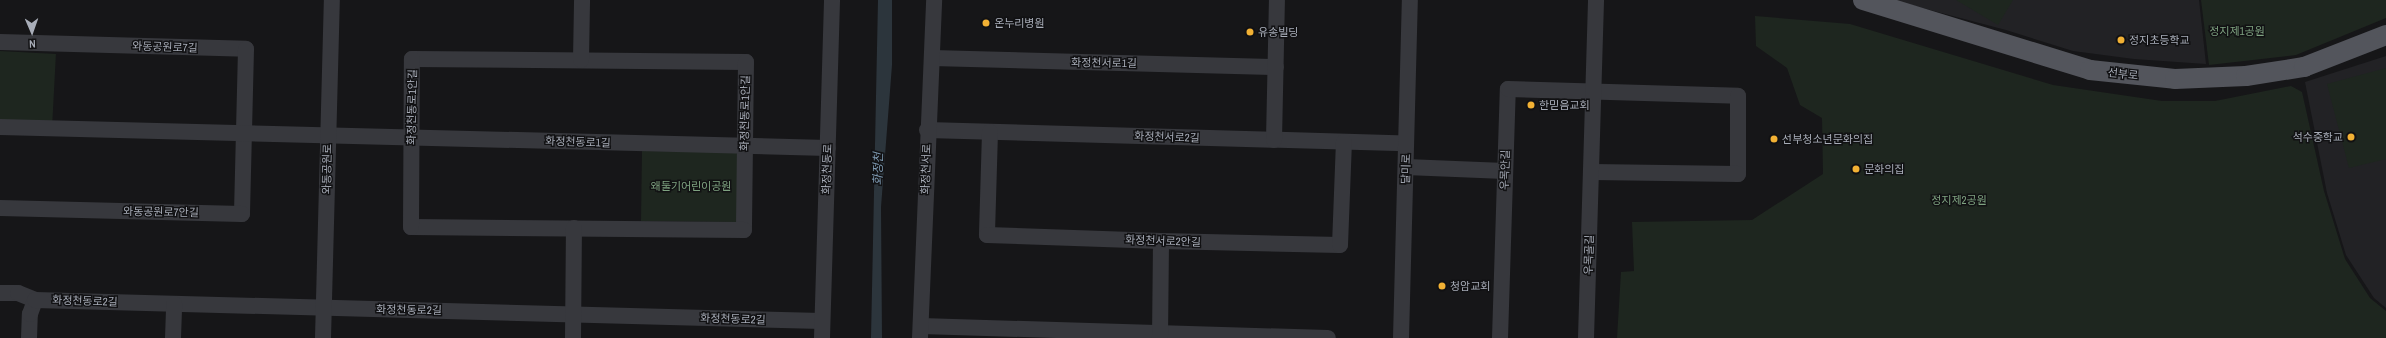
<!DOCTYPE html>
<html>
<head>
<meta charset="utf-8">
<style>
	body { margin:0 }
	#map { position:relative; width:2386px; height:338px; overflow:hidden; background:#161618; font-family:"Archivo Narrow","Noto Sans KR",sans-serif }
	div>[style] { position:absolute }
	[style*='--x'] { left:calc(var(--x)*1px); top:calc(var(--y)*1px); width:calc(var(--w)*1px); rotate:calc(var(--a)*1deg) }
	.built>* { inset:0; background:#222225 }
	.green>* { inset:0; background:#1e261f; transform-origin:0 0 }
	.water>* { inset:0; background:#2c353c }
	.minor>* { height:16px; margin:-8px; padding:0 8px; transform-origin:8px; border-radius:8px; background:#37383d }
	.major>* { height:20px; margin:-10px; padding:0 10px; transform-origin:10px; border-radius:10px; background:#53555c }
	.dots>* { width:11px; height:11px; translate:-50% -50%; box-sizing:border-box; border:2px solid #111113; border-radius:50% }
	span { translate:-50% -50%; white-space:nowrap; text-align:center; line-height:1.15; -webkit-text-stroke:3px #111113; paint-order:stroke }
	.poi-label { font-size:11px; color:#a8adb8 }
	.left { translate:0 -50%; text-align:left }
	.right { translate:-100% -50%; text-align:right }
	.park-label { font-size:11px; color:#7fa381 }
	.street-label { font-size:11px; color:#a8adb8 }
	.water-label { font-size:12px; color:#7f9bb3; font-style:italic }
	.north { position:absolute; left:12px; top:12px; width:40px; height:40px; -webkit-text-stroke:3px #111113; paint-order:stroke; rotate:178deg; font-size:11px; font-weight:700; line-height:16px; text-align:center; color:#a8adb8 }
	.north::after { content:''; display:block; margin:auto; width:14px; height:18px; background:#a8adb8; clip-path:polygon(50% 0,100% 100%,50% 72%,0 100%) }
</style>
</head>
<body>
<div id="map">
	<div class="built">
		<div style="clip-path:polygon(1892px 0,2199px 0,2206px 64px,2134px 59px,2073px 51px,2006px 30px)"></div>
		<div style="clip-path:polygon(2386px 56px,2386px 308px,2374px 298px,2346px 255px,2327px 193px,2305px 82px)"></div>
	</div>
	<div class="green">
		<div style="clip-path:polygon(1956px 0,2013px 0,1998px 25px)"></div>
		<div style="clip-path:polygon(2201px 0,2386px 0,2386px 18px,2296px 55px,2209px 65px)"></div>
		<div style="clip-path:polygon(1755px 16px,1850px 24px,2053px 85px,2162px 101px,2215px 101px,2291px 86px,2302px 92px,2324px 191px,2345px 259px,2370px 298px,2386px 311px,2386px 338px,1617px 338px,1621px 272px,1634px 271px,1632px 222px,1752px 220px,1823px 174px,1822px 118px,1800px 105px,1787px 68px,1756px 46px)"></div>
		<div style="left:0;top:51px;width:56px;height:69px;rotate:3deg"></div>
		<div style="clip-path:polygon(2386px 68px,2386px 159px,2349px 168px,2327px 84px)"></div>
		<div style="clip-path:polygon(642px 151px,735px 152px,739px 155px,740px 218px,736px 222px,641px 221px)"></div>
	</div>
	<div class="water">
		<div style="clip-path:polygon(878px 0,892px 0,892px 65px,881px 207px,882px 338px,871px 338px)"></div>
	</div>
	<div class="minor">
		<div style="--x:0;--y:42;--w:246;--a:1.6"></div>
		<div style="--x:246;--y:49;--w:165;--a:91.4"></div>
		<div style="--x:242;--y:214;--w:242;--a:-178.6"></div>
		<div style="--x:932;--y:58;--w:344;--a:1.5"></div>
		<div style="--x:412;--y:59;--w:334;--a:0.5"></div>
		<div style="--x:746;--y:62;--w:168;--a:90.7"></div>
		<div style="--x:744;--y:230;--w:333;--a:-179.5"></div>
		<div style="--x:411;--y:227;--w:168;--a:-89.7"></div>
		<div style="--x:581;--y:60;--w:60;--a:-89"></div>
		<div style="--x:0;--y:127;--w:828;--a:1.45"></div>
		<div style="--x:927;--y:130;--w:479;--a:1.6"></div>
		<div style="--x:990;--y:132;--w:103;--a:91.7"></div>
		<div style="--x:987;--y:235;--w:174;--a:2"></div>
		<div style="--x:1161;--y:241;--w:179;--a:1.3"></div>
		<div style="--x:1340;--y:245;--w:103;--a:-87.8"></div>
		<div style="--x:1274;--y:140;--w:140;--a:-88.8"></div>
		<div style="--x:1406;--y:167;--w:99;--a:2.3"></div>
		<div style="--x:0;--y:293;--w:18;--a:0"></div>
		<div style="--x:18;--y:293;--w:18;--a:22"></div>
		<div style="--x:921;--y:326;--w:407;--a:1.7"></div>
		<div style="--x:29;--y:338;--w:24;--a:-88"></div>
		<div style="--x:30;--y:314;--w:15;--a:-70"></div>
		<div style="--x:35;--y:300;--w:787;--a:1.53"></div>
		<div style="--x:173;--y:338;--w:34;--a:-88"></div>
		<div style="--x:323;--y:338;--w:338;--a:-88.5"></div>
		<div style="--x:573;--y:338;--w:110;--a:-89.5"></div>
		<div style="--x:822;--y:338;--w:338;--a:-88.3"></div>
		<div style="--x:920;--y:338;--w:338;--a:-87.6"></div>
		<div style="--x:1160;--y:338;--w:97;--a:-89.4"></div>
		<div style="--x:1401;--y:338;--w:338;--a:-88.5"></div>
		<div style="--x:1500;--y:338;--w:249;--a:-88.2"></div>
		<div style="--x:1508;--y:89;--w:230;--a:1.7"></div>
		<div style="--x:1738;--y:96;--w:78;--a:90"></div>
		<div style="--x:1738;--y:174;--w:146;--a:-179.2"></div>
		<div style="--x:1586;--y:338;--w:338;--a:-88.3"></div>
	</div>
	<div class="major">
		<div style="--x:1863;--y:0;--w:238;--a:17.1"></div>
		<div style="--x:2090;--y:70;--w:85;--a:6"></div>
		<div style="--x:2175;--y:79;--w:71;--a:-2.4"></div>
		<div style="--x:2246;--y:76;--w:59;--a:-8.8"></div>
		<div style="--x:2304;--y:67;--w:88;--a:-21.3"></div>
	</div>
	<div class="dots">
		<div style="left:986px;top:23px;background:#f2b134"></div>
		<div style="left:1250px;top:32px;background:#f2b134"></div>
		<div style="left:2121px;top:40px;background:#f2b134"></div>
		<div style="left:1531px;top:105px;background:#f2b134"></div>
		<div style="left:2351px;top:137px;background:#f2b134"></div>
		<div style="left:1774px;top:139px;background:#f2b134"></div>
		<div style="left:1856px;top:169px;background:#f2b134"></div>
		<div style="left:1442px;top:286px;background:#f2b134"></div>
	</div>
	<div class="poi-label">
		<span class="left" style="left:994px;top:23px">온누리병원</span>
		<span class="left" style="left:1258px;top:32px">유송빌딩</span>
		<span class="left" style="left:2129px;top:40px">정지초등학교</span>
		<span class="left" style="left:1539px;top:105px">한믿음교회</span>
		<span class="right" style="left:2343px;top:137px">석수중학교</span>
		<span class="left" style="left:1782px;top:139px">선부청소년문화의집</span>
		<span class="left" style="left:1864px;top:169px">문화의집</span>
		<span class="left" style="left:1450px;top:286px">청암교회</span>
	</div>
	<div class="park-label">
		<span style="left:2237px;top:31px">정지제1공원</span>
		<span style="left:691px;top:186px">왜둘기어린이공원</span>
		<span style="left:1959px;top:200px">정지제2공원</span>
	</div>
	<div class="street-label">
		<span style="left:165px;top:47px;rotate:2deg">와동공원로7길</span>
		<span style="left:1104px;top:63px;rotate:1deg">화정천서로1길</span>
		<span style="left:2123px;top:74px;rotate:6deg">선부로</span>
		<span style="left:412px;top:107px;rotate:-89deg">화정천동로1안길</span>
		<span style="left:745px;top:113px;rotate:-89deg">화정천동로1안길</span>
		<span style="left:1167px;top:137px;rotate:2deg">화정천서로2길</span>
		<span style="left:578px;top:142px;rotate:2deg">화정천동로1길</span>
		<span style="left:327px;top:169px;rotate:-89deg">와동공원로</span>
		<span style="left:827px;top:169px;rotate:-88deg">화정천동로</span>
		<span style="left:926px;top:169px;rotate:-88deg">화정천서로</span>
		<span style="left:1406px;top:169px;rotate:-88deg">달미로</span>
		<span style="left:1505px;top:170px;rotate:-88deg">우목안길</span>
		<span style="left:161px;top:212px;rotate:1deg">와동공원로7안길</span>
		<span style="left:1163px;top:241px;rotate:2deg">화정천서로2안길</span>
		<span style="left:1589px;top:255px;rotate:-88deg">우목골길</span>
		<span style="left:85px;top:301px;rotate:2deg">화정천동로2길</span>
		<span style="left:409px;top:310px;rotate:1deg">화정천동로2길</span>
		<span style="left:733px;top:319px;rotate:2deg">화정천동로2길</span>
	</div>
	<div class="water-label">
		<span style="left:879px;top:169px;rotate:-89deg">화정천</span>
	</div>
	<div class="north">N</div>
</div>
</body>
</html>
